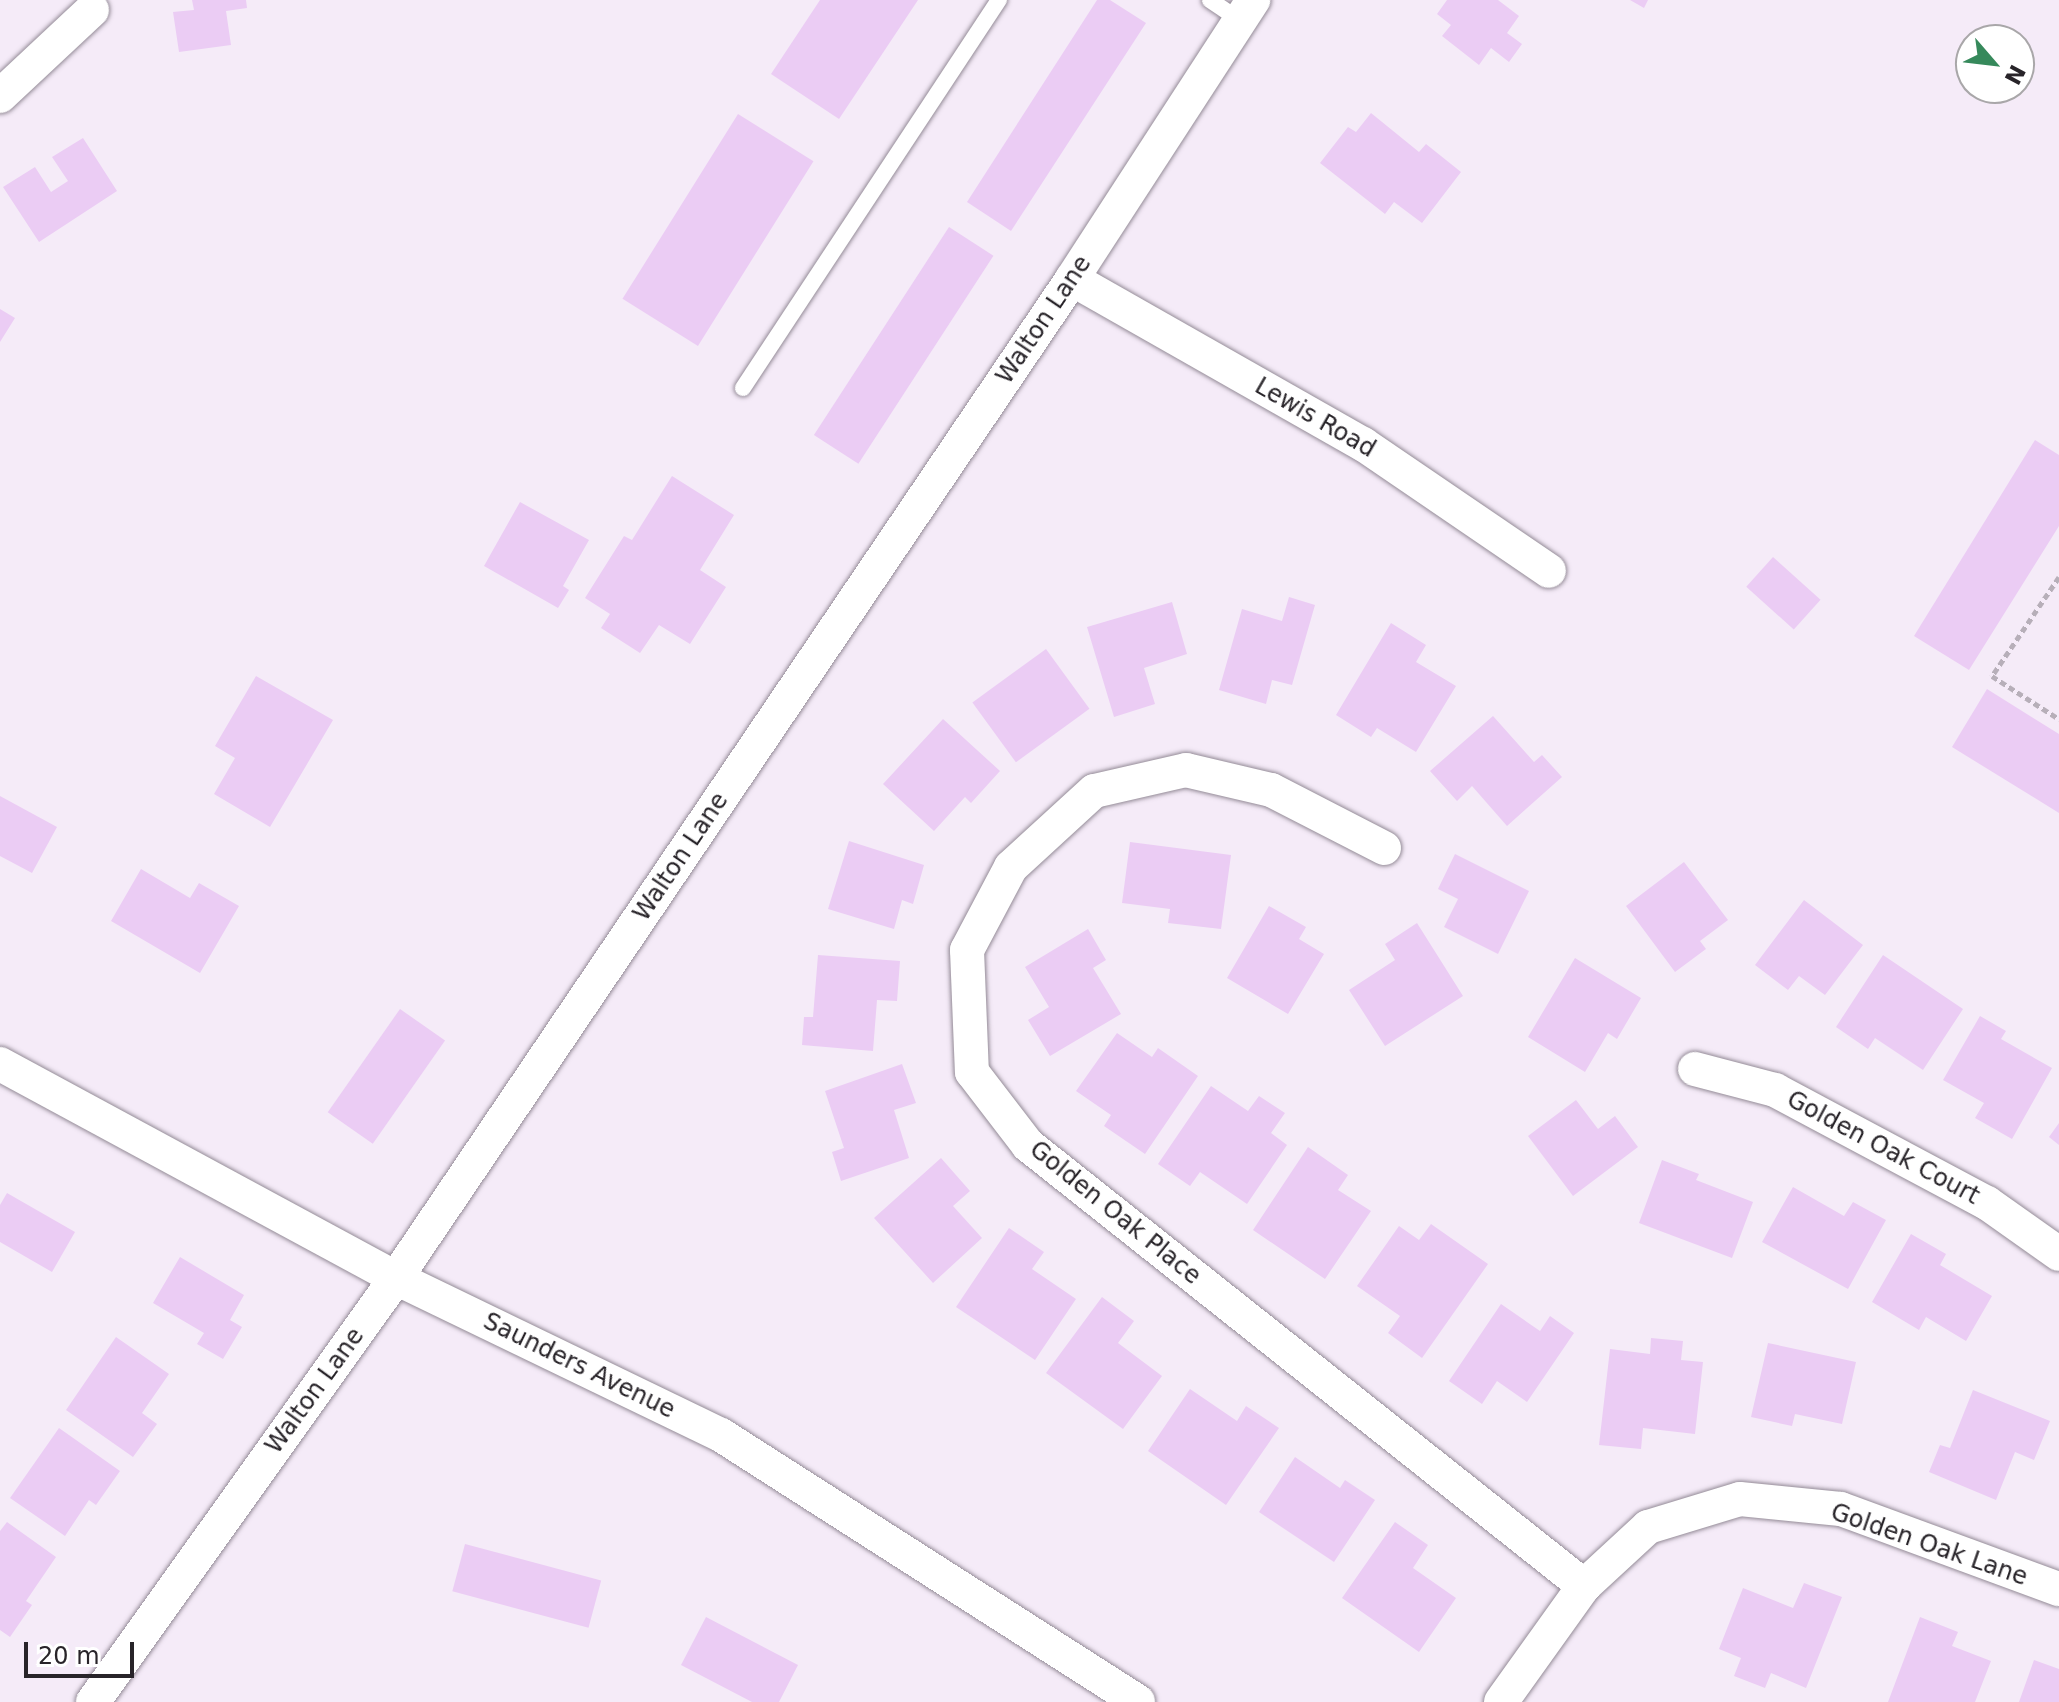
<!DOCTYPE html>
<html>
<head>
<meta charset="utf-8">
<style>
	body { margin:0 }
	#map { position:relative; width:2059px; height:1702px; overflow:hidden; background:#f5ebf8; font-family:"DejaVu Sans",sans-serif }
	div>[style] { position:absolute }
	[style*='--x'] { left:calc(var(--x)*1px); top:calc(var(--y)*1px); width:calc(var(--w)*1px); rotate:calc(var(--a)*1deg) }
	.building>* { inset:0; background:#ebccf4; transform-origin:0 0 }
	.path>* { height:5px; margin-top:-2.5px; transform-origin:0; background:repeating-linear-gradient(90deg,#b7afb9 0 6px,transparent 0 10px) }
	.roads { filter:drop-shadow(0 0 2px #948b97) drop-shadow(0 0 2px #948b97) }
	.lane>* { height:16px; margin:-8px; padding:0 8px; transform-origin:8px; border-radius:8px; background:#fff }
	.street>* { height:34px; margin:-17px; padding:0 17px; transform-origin:17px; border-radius:17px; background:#fff }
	span { translate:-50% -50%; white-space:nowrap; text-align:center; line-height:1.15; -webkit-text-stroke:6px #fff; paint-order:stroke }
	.street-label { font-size:24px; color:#282429 }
	.north { position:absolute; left:1955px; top:24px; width:80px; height:80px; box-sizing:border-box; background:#fff; border:2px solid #a9a7a9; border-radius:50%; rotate:118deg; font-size:22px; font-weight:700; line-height:32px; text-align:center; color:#282429 }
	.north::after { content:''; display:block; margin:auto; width:28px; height:36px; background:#36895b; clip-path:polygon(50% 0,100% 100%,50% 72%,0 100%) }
	.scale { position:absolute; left:24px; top:1642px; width:110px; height:36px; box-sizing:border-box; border:4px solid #282429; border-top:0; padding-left:10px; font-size:24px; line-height:28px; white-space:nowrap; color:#282429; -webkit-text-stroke:6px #fff; paint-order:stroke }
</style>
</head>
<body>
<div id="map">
	<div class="building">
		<div style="clip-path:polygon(192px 0,246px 0,247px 8px,226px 11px,231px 45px,179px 52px,173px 12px,194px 10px)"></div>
		<div style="clip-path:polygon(820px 0,918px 0,839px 119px,771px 74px)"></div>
		<div style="clip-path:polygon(1097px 0,1110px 0,1146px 23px,1011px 231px,967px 202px)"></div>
		<div style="clip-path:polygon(1447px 0,1498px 0,1519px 16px,1507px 33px,1522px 44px,1509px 62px,1491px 48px,1479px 65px,1442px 36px,1451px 25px,1437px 14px)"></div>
		<div style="clip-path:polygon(1630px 0,1648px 0,1644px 8px)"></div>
		<div style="clip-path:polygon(1371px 113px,1419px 152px,1426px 144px,1461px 172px,1422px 223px,1394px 202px,1385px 214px,1320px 163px,1348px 127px,1356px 132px)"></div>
		<div style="left:738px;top:114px;width:89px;height:218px;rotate:32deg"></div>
		<div style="clip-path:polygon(83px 138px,117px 191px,39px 242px,3px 187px,35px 167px,51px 192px,68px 181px,52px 157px)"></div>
		<div style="left:949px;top:227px;width:53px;height:248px;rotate:33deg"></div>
		<div style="clip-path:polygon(0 309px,15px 318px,0 342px)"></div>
		<div style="clip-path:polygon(2035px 440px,2059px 455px,2059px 526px,1969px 670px,1914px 636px)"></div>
		<div style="clip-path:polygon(672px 476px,734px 515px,700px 570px,726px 587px,690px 644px,659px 625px,640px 653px,601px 628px,610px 614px,585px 598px,624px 536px,632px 540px)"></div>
		<div style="clip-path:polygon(520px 502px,589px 540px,563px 586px,569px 590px,558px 608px,484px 566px)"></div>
		<div style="left:1773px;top:557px;width:64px;height:40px;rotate:42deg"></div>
		<div style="clip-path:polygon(1289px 597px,1315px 605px,1292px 685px,1272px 680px,1266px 704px,1219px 690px,1242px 609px,1282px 621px)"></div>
		<div style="clip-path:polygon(1172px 602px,1187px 654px,1144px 668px,1155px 704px,1114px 717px,1087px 627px)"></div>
		<div style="clip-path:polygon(1391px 623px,1426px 645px,1416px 662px,1456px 686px,1416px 752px,1377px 728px,1371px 737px,1336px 715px)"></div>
		<div style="left:1046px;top:649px;width:74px;height:91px;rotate:54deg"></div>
		<div style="clip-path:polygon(256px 676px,333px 720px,270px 827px,214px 794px,235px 758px,215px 746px)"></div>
		<div style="clip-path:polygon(1987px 689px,2059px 734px,2059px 813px,1952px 747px)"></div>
		<div style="clip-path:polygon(1493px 716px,1534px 762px,1542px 755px,1562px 777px,1507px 826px,1472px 786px,1457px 801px,1430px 771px)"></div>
		<div style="clip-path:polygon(943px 719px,1000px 771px,971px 803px,965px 797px,934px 831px,883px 784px)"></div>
		<div style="clip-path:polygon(0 796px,57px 827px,32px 873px,0 856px)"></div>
		<div style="clip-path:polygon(849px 841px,924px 865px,913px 904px,902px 900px,894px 929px,828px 909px)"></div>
		<div style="clip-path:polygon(1130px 842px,1231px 855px,1221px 929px,1168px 923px,1170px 909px,1122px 903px)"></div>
		<div style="clip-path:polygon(1455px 854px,1529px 891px,1498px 954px,1444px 927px,1458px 899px,1438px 889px)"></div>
		<div style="clip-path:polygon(1684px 862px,1728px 920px,1700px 941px,1706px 949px,1675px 972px,1626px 906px)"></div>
		<div style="clip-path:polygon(141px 869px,190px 898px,199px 883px,239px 906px,200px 973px,111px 921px)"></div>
		<div style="clip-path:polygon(1804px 900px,1863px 945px,1825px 995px,1799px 976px,1788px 990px,1755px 965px)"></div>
		<div style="clip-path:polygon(1269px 906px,1306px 927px,1299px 939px,1324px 954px,1288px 1014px,1227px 978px)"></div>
		<div style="clip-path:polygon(1417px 923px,1463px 996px,1385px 1046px,1349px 990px,1395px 960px,1385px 944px)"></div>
		<div style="clip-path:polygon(1088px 929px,1106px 960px,1093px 968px,1121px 1014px,1050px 1056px,1028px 1020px,1049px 1007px,1025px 967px)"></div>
		<div style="clip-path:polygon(818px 955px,900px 961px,897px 1001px,877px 1000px,873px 1051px,802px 1045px,804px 1017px,813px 1017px)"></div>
		<div style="clip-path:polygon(1883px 955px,1963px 1009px,1923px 1070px,1875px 1038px,1868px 1049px,1836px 1027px)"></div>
		<div style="clip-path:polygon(1575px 958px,1641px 998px,1617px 1039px,1608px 1033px,1585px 1072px,1528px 1037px)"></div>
		<div style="left:400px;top:1009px;width:55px;height:126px;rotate:35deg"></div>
		<div style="clip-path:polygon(1980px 1016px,2006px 1031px,2001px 1039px,2052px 1068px,2012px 1139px,1975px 1118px,1984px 1103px,1943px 1080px)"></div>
		<div style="clip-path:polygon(1117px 1033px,1152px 1057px,1158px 1048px,1198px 1076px,1145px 1154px,1104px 1126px,1111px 1115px,1076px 1091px)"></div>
		<div style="clip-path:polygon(902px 1064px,916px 1103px,894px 1110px,909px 1158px,841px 1181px,832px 1152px,844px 1148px,825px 1091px)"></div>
		<div style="clip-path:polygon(1211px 1086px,1248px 1111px,1259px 1096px,1285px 1113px,1271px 1133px,1287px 1145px,1247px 1204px,1200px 1172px,1190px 1186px,1158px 1164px)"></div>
		<div style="clip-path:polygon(1576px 1100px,1598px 1129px,1615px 1116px,1638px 1147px,1573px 1196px,1528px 1136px)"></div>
		<div style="clip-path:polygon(2059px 1123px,2059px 1145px,2049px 1137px)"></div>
		<div style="clip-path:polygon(1308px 1147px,1348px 1175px,1338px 1190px,1371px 1211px,1325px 1279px,1253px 1230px)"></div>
		<div style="clip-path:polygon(941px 1158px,970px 1191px,953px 1206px,982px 1238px,933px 1283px,874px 1218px)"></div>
		<div style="clip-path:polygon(1662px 1160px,1699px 1174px,1696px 1180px,1753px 1202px,1732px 1258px,1639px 1223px)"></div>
		<div style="clip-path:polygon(1793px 1187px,1844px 1216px,1853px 1202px,1886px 1220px,1848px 1289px,1762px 1242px)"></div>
		<div style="clip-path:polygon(7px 1193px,75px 1232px,52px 1272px,0 1242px,0 1205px)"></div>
		<div style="clip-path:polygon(1431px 1224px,1488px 1264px,1422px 1358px,1388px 1333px,1400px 1316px,1357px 1286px,1399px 1226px,1419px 1240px)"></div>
		<div style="clip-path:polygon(1009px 1228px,1044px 1252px,1032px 1269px,1076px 1299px,1035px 1360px,956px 1307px)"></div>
		<div style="clip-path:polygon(1911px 1234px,1946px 1254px,1940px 1265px,1992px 1296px,1966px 1341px,1926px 1317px,1919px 1330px,1872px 1302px)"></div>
		<div style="clip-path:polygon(180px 1257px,244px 1295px,230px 1320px,242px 1327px,223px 1359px,197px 1344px,204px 1333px,153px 1303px)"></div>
		<div style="clip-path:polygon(1102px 1297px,1134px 1321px,1118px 1343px,1162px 1376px,1123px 1429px,1046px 1373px)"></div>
		<div style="clip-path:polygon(1501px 1304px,1540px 1331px,1550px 1316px,1574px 1333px,1527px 1402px,1497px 1381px,1482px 1404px,1449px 1381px)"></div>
		<div style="clip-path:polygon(116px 1337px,169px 1374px,142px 1413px,157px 1424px,133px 1457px,66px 1410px)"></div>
		<div style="clip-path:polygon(1651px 1338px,1683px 1341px,1681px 1360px,1703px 1362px,1695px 1434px,1643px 1428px,1641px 1449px,1599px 1445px,1610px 1349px,1650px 1354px)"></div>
		<div style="clip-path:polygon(1768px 1343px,1856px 1362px,1842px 1424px,1795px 1414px,1792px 1426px,1751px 1417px)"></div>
		<div style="clip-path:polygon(1190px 1389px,1237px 1421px,1246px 1406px,1279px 1428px,1226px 1505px,1148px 1451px)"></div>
		<div style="clip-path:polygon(1973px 1390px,2050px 1421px,2034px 1460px,2015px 1452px,1996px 1500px,1929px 1472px,1940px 1445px,1950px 1448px)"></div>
		<div style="clip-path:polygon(59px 1428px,120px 1471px,96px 1505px,89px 1500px,65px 1536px,10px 1498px)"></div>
		<div style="clip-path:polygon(1295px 1457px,1340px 1488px,1345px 1480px,1375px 1500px,1334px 1562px,1259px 1512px)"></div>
		<div style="clip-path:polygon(7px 1522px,56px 1557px,26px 1601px,32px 1605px,10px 1637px,0 1630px,0 1531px)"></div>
		<div style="clip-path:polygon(1395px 1522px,1428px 1545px,1413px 1568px,1456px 1598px,1419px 1652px,1342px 1598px)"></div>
		<div style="left:465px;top:1544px;width:141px;height:49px;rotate:15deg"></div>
		<div style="clip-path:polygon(1804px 1583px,1842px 1597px,1806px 1688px,1771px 1673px,1765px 1688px,1734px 1676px,1741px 1658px,1719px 1649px,1743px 1588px,1793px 1608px)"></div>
		<div style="clip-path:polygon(706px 1617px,798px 1665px,779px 1702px,752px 1702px,681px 1665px)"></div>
		<div style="clip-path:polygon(1920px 1617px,1958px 1632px,1952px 1646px,1991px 1661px,1975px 1702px,1888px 1702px)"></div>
		<div style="clip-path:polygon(2034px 1660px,2059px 1669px,2059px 1702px,2019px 1702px)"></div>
	</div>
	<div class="path">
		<div style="--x:2059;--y:577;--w:120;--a:124.1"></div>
		<div style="--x:1992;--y:676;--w:80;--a:32.7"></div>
	</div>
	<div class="roads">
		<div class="lane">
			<div style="--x:1210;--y:0;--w:36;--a:34"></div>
			<div style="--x:743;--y:388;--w:465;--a:-56.6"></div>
		</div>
		<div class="street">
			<div style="--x:0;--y:96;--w:126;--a:-43.1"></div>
			<div style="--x:1072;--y:279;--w:335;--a:29.6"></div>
			<div style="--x:1363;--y:444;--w:225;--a:34.3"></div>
			<div style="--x:1384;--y:848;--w:127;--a:-152.8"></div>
			<div style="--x:1271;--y:790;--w:87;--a:-166.8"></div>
			<div style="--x:1186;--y:770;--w:94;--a:167.1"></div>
			<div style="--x:1094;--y:791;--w:113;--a:137.5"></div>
			<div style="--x:1011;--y:867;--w:94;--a:117.9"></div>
			<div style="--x:967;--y:950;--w:122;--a:87.7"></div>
			<div style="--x:972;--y:1072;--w:92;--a:52.5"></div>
			<div style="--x:1028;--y:1145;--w:710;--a:38.42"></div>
			<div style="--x:0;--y:1064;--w:450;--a:28.4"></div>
			<div style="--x:396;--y:1278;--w:361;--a:25.8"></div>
			<div style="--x:721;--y:1435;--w:495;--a:32.6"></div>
			<div style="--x:1695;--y:1069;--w:83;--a:14.7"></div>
			<div style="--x:1775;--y:1090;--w:240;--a:28.1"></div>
			<div style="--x:1987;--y:1203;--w:88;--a:35.3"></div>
			<div style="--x:93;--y:1702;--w:521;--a:-54.45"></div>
			<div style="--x:396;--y:1278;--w:1206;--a:-55.91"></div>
			<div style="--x:1072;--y:279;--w:333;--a:-57"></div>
			<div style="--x:1501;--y:1702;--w:143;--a:-54.4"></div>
			<div style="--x:1584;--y:1586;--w:87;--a:-42.7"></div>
			<div style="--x:1648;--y:1527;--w:96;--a:-16.9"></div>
			<div style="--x:1740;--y:1499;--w:101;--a:5.7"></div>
			<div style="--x:1841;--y:1509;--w:232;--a:20.2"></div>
		</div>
	</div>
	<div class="street-label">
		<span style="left:1044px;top:320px;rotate:-56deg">Walton Lane</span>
		<span style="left:1315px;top:418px;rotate:30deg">Lewis Road</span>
		<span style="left:681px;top:857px;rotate:-56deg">Walton Lane</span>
		<span style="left:1883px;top:1148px;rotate:28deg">Golden Oak Court</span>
		<span style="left:1115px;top:1213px;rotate:39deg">Golden Oak Place</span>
		<span style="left:579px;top:1366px;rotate:26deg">Saunders Avenue</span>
		<span style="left:315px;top:1391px;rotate:-54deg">Walton Lane</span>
		<span style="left:1929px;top:1545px;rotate:19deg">Golden Oak Lane</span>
	</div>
	<div class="north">N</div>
	<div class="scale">20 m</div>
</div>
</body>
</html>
